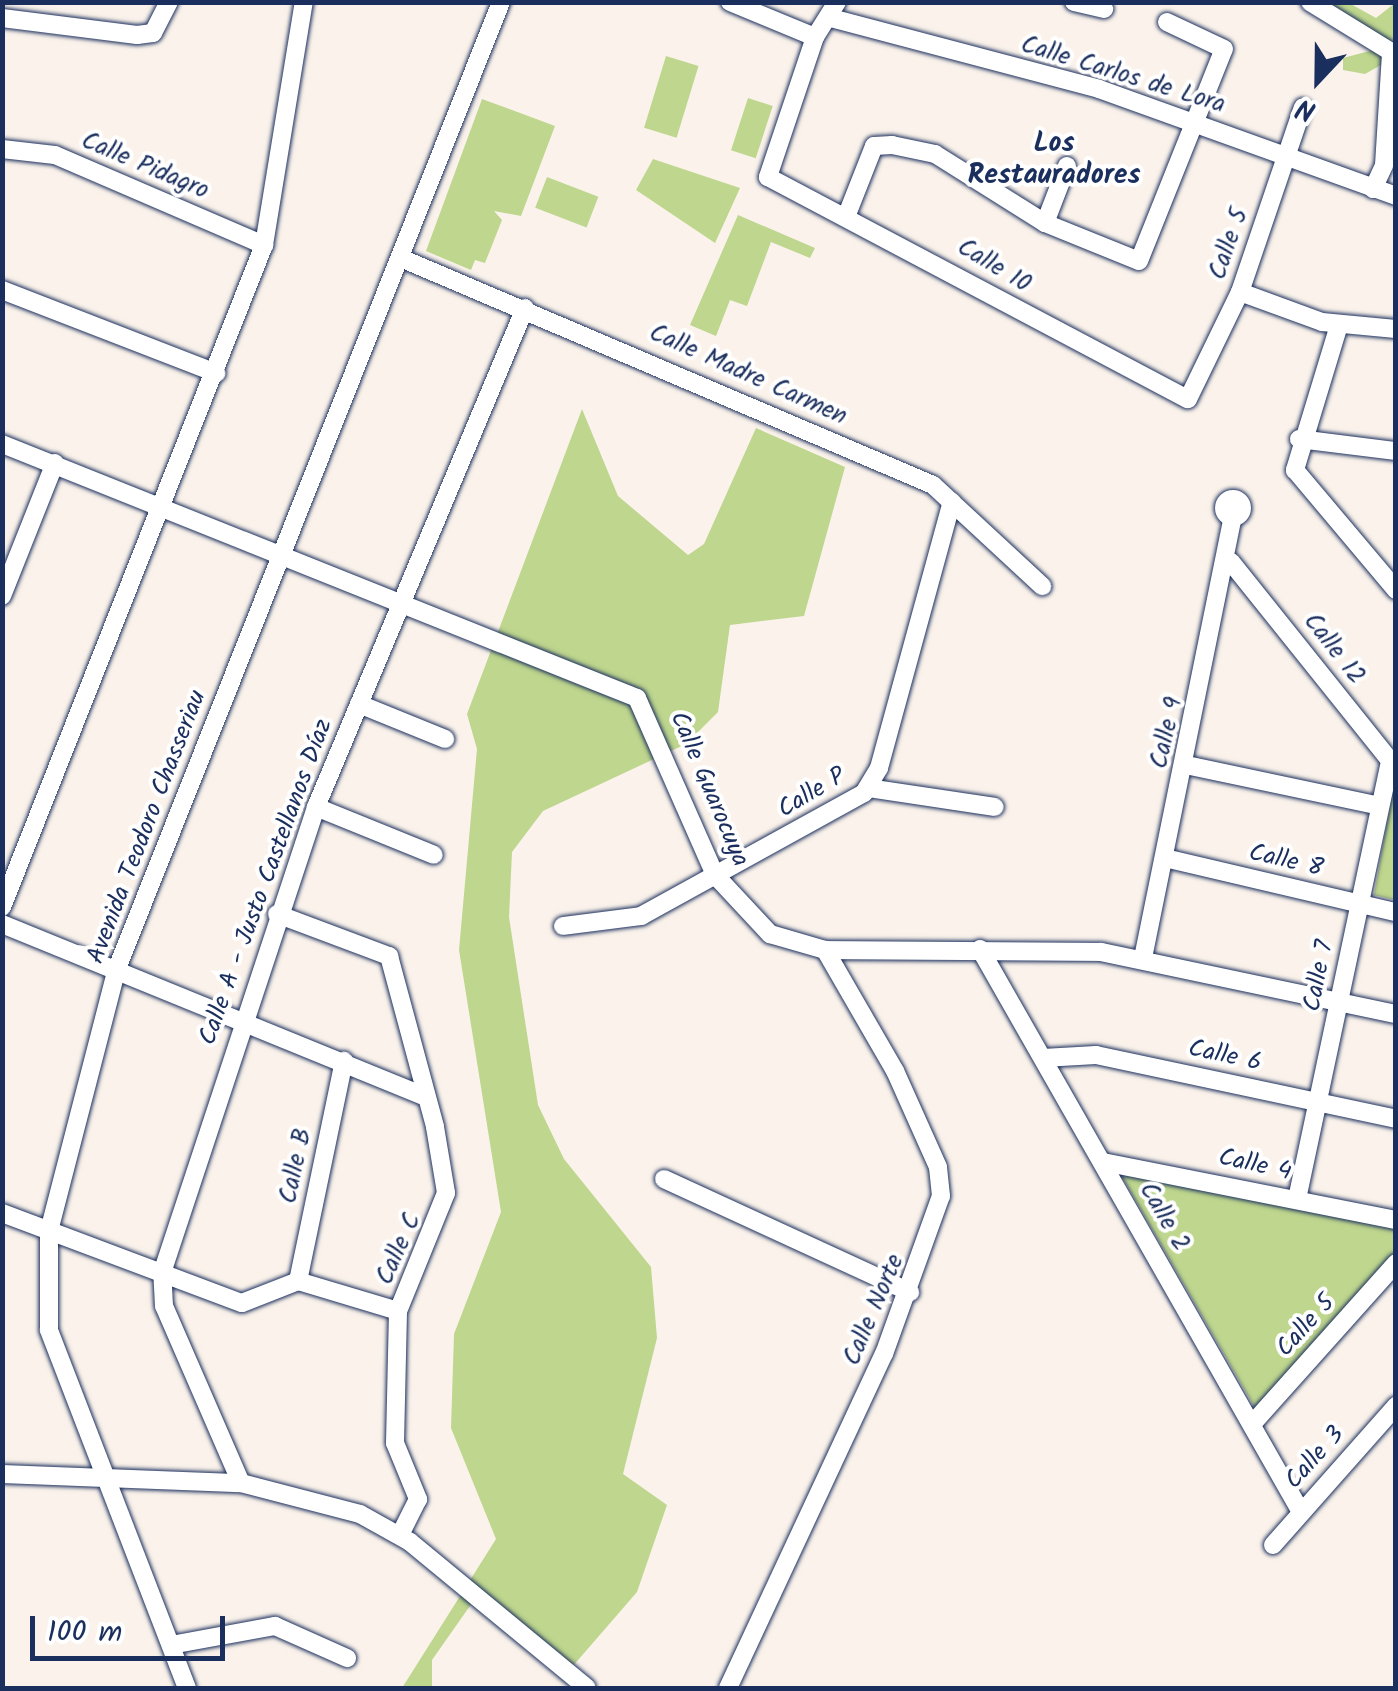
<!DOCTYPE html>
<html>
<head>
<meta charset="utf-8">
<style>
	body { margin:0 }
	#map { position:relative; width:1398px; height:1691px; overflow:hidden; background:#fbf3eb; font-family:Kalam,sans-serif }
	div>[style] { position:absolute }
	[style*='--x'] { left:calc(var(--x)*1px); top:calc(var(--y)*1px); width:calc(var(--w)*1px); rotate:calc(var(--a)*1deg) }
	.green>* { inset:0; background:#bed68d; transform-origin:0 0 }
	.roads { filter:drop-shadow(0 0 2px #1b2f5e) drop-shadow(0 0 2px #1b2f5e) }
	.minor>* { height:18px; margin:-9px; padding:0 9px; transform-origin:9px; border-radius:9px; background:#fff }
	.minor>.ring { margin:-9px; padding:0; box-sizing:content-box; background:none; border:18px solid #fff; border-radius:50% }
	span { translate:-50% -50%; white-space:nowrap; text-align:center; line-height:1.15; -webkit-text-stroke:8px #fff; paint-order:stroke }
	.street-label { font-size:25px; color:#1b2f5e }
	.neighbourhood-label { font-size:28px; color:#1b2f5e; font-weight:700 }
	.frame { position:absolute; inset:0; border:5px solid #1b2f5e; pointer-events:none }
	.north { position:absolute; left:1268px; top:30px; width:100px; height:100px; -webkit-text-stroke:8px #fff; paint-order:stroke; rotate:202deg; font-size:28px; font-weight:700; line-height:40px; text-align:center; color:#1b2f5e }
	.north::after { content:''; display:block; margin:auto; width:35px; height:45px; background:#1b2f5e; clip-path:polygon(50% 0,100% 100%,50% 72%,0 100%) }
	.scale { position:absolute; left:30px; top:1616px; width:195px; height:45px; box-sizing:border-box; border:5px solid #1b2f5e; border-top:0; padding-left:12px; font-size:30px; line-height:35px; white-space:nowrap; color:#1b2f5e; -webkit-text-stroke:8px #fff; paint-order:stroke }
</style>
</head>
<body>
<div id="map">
	<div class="green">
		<div style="clip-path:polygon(1316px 3px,1349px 3px,1376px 18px,1395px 3px,1395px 57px,1365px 74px,1343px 70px,1343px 58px,1377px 49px)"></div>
		<div style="left:666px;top:56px;width:34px;height:75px;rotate:17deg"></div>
		<div style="left:748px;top:98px;width:26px;height:55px;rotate:18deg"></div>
		<div style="clip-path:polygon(482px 99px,555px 126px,521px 216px,494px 211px,502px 220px,485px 263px,475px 260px,471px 270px,426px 251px)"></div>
		<div style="clip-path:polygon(653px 159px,740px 188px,715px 243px,636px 190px)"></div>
		<div style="left:547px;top:177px;width:55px;height:33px;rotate:21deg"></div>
		<div style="clip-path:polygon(738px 215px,815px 248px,810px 258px,771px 242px,747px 306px,730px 300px,716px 336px,690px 325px)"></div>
		<div style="clip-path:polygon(582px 409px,618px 496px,688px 555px,704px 544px,756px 428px,845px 467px,804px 616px,730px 625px,718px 712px,686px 744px,543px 811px,512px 852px,509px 917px,538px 1105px,564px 1159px,651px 1267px,657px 1338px,623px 1474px,667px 1505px,637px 1592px,572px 1667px,479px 1593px,432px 1660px,432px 1688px,402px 1688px,496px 1539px,451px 1428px,454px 1334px,501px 1212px,459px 950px,477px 749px,467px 714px)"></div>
		<div style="clip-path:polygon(1394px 783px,1396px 784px,1395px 900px,1374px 895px)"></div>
		<div style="clip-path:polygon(1117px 1168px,1395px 1226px,1395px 1253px,1255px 1408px)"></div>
	</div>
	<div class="roads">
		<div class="minor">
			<div style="--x:730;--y:2;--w:92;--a:22.4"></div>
			<div style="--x:837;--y:2;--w:41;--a:122.2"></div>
			<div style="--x:815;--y:37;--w:148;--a:108.6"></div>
			<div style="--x:768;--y:177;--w:475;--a:27.9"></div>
			<div style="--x:1188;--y:399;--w:119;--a:-64.1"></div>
			<div style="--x:1240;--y:292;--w:195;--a:-71.2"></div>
			<div style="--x:1074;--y:2;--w:31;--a:13"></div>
			<div style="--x:1310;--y:2;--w:101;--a:31.6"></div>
			<div style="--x:2;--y:18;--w:136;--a:7.2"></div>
			<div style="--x:137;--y:35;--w:16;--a:-7"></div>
			<div style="--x:153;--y:33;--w:35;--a:-63"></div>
			<div style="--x:831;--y:18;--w:277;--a:14.8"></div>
			<div style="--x:1099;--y:89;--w:316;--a:19.8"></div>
			<div style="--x:2;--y:149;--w:53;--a:6.5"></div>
			<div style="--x:55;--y:155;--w:228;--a:23.3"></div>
			<div style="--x:1373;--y:189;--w:26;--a:-65"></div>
			<div style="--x:1384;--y:165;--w:112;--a:-86.4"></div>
			<div style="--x:848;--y:212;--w:71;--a:-68.5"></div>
			<div style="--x:874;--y:146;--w:18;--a:-3"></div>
			<div style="--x:892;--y:145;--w:44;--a:11.8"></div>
			<div style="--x:935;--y:154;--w:130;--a:32.1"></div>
			<div style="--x:1045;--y:223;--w:101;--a:22"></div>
			<div style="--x:1139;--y:261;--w:228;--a:-68.2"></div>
			<div style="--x:1224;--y:49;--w:63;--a:-154.7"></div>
			<div style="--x:1045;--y:223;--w:61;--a:-68.9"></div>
			<div style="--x:403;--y:259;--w:576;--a:23.09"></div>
			<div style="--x:933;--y:485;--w:149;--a:42.8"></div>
			<div style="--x:2;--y:290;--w:230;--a:21.2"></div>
			<div style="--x:1240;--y:292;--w:87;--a:20.1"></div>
			<div style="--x:1322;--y:322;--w:74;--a:5.4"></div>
			<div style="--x:1339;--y:325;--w:152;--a:106.9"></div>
			<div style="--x:1295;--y:470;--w:157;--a:49.9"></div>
			<div style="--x:1299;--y:439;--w:98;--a:7.1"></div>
			<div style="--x:2;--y:444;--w:684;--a:21.8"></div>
			<div style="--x:637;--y:698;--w:193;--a:66.2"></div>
			<div style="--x:715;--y:875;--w:81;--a:47"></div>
			<div style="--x:770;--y:934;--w:57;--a:16.2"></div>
			<div style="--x:825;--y:950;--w:276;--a:0.4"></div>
			<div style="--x:1101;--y:952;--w:301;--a:11.9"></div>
			<div class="ring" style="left:1224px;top:499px;width:0;height:0"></div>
			<div style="--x:1231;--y:562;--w:264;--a:51.3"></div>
			<div style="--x:2;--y:596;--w:143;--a:-68.3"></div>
			<div style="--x:359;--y:704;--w:93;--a:22.1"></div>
			<div style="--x:1186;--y:765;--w:198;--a:11.9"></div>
			<div style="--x:868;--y:788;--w:128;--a:8.5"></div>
			<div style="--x:316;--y:807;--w:127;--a:22.1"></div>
			<div style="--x:1165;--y:858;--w:237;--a:13.2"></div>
			<div style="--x:2;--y:907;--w:712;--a:-68.41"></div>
			<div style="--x:264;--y:245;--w:246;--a:-80.7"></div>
			<div style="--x:277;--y:914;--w:120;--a:20.6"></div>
			<div style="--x:389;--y:956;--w:177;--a:74.9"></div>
			<div style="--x:435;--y:1127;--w:67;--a:80.5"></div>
			<div style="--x:446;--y:1193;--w:127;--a:112.1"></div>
			<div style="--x:398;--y:1311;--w:132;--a:91.3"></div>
			<div style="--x:395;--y:1443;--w:61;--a:67.7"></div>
			<div style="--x:418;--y:1499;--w:40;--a:116.6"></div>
			<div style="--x:2;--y:924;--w:456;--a:22.2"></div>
			<div style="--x:563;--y:926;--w:79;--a:-7.3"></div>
			<div style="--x:641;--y:916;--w:255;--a:-28.9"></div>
			<div style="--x:864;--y:793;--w:29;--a:-59"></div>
			<div style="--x:879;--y:768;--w:276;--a:-74.7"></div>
			<div style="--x:980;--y:949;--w:648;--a:60.31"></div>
			<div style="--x:1143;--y:958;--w:450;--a:-78.5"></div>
			<div style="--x:1043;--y:1058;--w:53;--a:-3.2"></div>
			<div style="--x:1096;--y:1055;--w:307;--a:12"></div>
			<div style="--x:1103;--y:1162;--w:299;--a:11.2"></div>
			<div style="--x:664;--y:1179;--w:271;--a:24.7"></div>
			<div style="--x:1297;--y:1199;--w:446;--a:-78"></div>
			<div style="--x:2;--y:1213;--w:256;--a:20.6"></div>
			<div style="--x:242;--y:1303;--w:60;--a:-21.4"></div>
			<div style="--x:298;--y:1281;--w:104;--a:16.7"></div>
			<div style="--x:298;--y:1281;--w:225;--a:-78.2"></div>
			<div style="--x:1254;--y:1422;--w:213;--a:-48.2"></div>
			<div style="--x:2;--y:1474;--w:239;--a:2.2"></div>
			<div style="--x:241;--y:1483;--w:123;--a:14.6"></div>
			<div style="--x:360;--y:1514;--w:57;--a:29.2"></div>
			<div style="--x:410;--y:1542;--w:229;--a:39.5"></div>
			<div style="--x:241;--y:1483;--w:193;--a:-113.5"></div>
			<div style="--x:164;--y:1306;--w:33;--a:-93"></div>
			<div style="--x:162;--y:1273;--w:491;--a:-71.7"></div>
			<div style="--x:316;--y:807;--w:541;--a:-67.27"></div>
			<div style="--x:1273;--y:1545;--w:186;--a:-48.5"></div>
			<div style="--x:171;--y:1645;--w:106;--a:-10.4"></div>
			<div style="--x:275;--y:1626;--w:79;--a:24"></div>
			<div style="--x:187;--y:1688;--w:384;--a:-111.1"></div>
			<div style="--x:49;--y:1330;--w:99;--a:-90"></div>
			<div style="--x:49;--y:1231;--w:268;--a:-75.5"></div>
			<div style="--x:116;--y:971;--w:1043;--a:-68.33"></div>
			<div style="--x:728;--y:1688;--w:369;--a:-65"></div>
			<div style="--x:884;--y:1354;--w:168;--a:-70.2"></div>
			<div style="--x:941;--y:1196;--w:29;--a:-96"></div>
			<div style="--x:938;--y:1167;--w:105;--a:-114.1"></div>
			<div style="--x:895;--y:1071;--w:140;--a:-120"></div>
		</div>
	</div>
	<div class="street-label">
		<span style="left:1123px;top:75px;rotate:17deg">Calle Carlos de Lora</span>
		<span style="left:145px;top:166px;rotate:23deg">Calle Pidagro</span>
		<span style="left:1229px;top:244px;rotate:-71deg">Calle 5</span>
		<span style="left:994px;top:266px;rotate:31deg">Calle 10</span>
		<span style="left:748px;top:375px;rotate:24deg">Calle Madre Carmen</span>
		<span style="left:1334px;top:649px;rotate:52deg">Calle 12</span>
		<span style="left:1167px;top:733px;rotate:-77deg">Calle 9</span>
		<span style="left:709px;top:789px;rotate:67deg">Calle Guarocuya</span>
		<span style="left:812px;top:793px;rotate:-31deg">Calle P</span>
		<span style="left:147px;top:827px;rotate:-69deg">Avenida Teodoro Chasseriau</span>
		<span style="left:1286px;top:861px;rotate:13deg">Calle 8</span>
		<span style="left:266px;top:882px;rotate:-70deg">Calle A - Justo Castellanos Díaz</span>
		<span style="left:1319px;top:976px;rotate:-79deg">Calle 7</span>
		<span style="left:1225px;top:1056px;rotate:12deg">Calle 6</span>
		<span style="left:1255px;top:1165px;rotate:12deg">Calle 4</span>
		<span style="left:296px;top:1166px;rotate:-78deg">Calle B</span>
		<span style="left:1164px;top:1217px;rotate:60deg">Calle 2</span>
		<span style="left:399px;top:1249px;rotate:-66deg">Calle C</span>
		<span style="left:874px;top:1310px;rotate:-67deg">Calle Norte</span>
		<span style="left:1306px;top:1326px;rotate:-48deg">Calle 5</span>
		<span style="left:1315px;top:1458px;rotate:-48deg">Calle 3</span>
	</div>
	<div class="neighbourhood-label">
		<span style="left:1054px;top:160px">Los<br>Restauradores</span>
	</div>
	<div class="frame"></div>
	<div class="north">N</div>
	<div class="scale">100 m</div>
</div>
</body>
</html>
